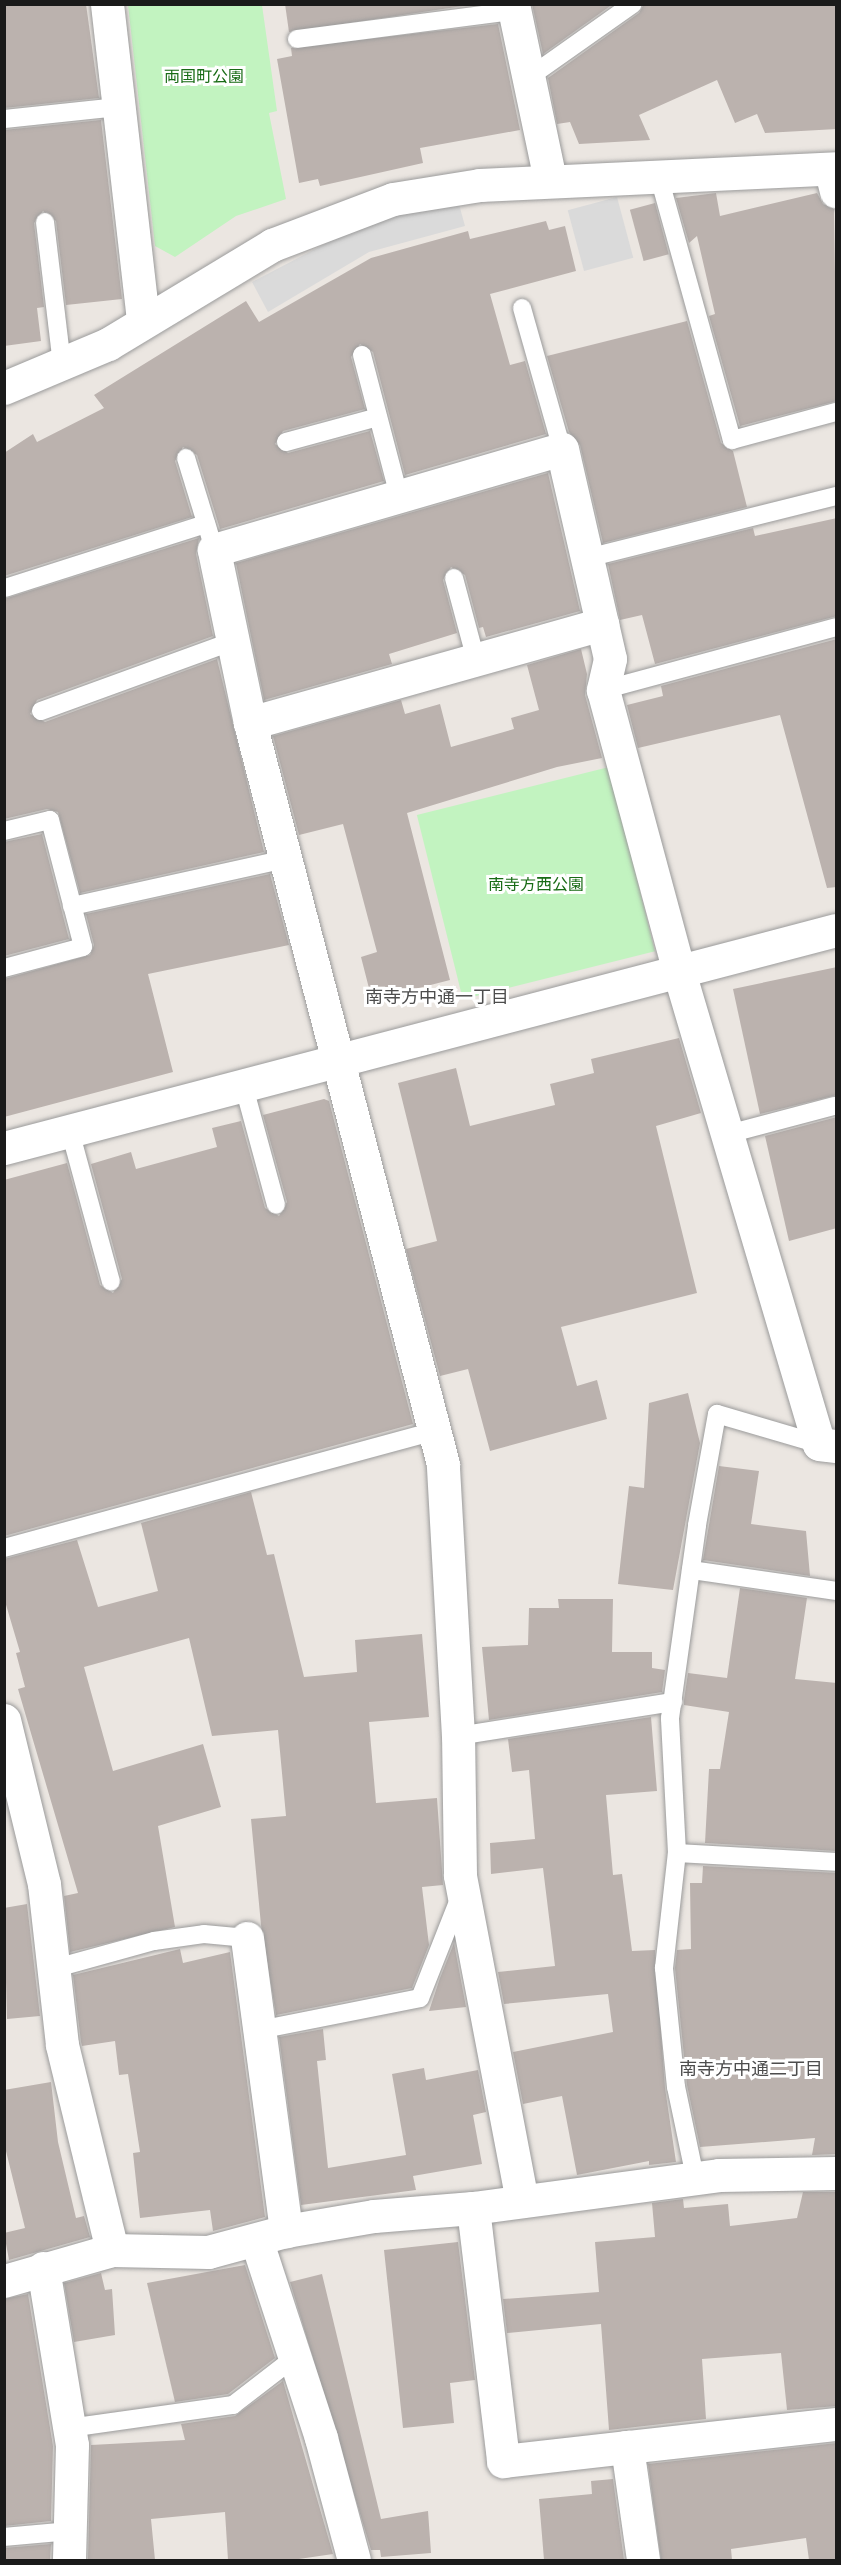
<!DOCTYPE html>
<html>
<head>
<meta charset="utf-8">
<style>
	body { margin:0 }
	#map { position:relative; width:841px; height:2565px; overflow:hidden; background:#ebe6e1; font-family:"IBM Plex Sans","Noto Sans JP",sans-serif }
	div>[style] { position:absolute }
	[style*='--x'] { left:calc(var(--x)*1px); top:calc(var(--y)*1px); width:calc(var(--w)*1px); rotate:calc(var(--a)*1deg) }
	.park>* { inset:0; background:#c2f3c0; transform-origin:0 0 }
	.parking>* { inset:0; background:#dadada; transform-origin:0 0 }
	.building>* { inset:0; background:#bbb2ae; transform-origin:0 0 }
	.roads { filter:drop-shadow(0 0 2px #9b9b9b) drop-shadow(0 0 2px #9b9b9b) }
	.service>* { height:18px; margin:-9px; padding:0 9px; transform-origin:9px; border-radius:9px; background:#fff }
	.minor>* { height:33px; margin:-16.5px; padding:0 16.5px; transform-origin:16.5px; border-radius:16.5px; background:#fff }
	.tertiary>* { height:33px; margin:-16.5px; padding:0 16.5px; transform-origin:16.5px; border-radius:16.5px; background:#fff }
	span { translate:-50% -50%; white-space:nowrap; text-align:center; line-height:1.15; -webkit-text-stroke:6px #fff; paint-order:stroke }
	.park-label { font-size:16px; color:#186b15 }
	.neighbourhood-label { font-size:18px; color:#4d4d4d }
	.frame { position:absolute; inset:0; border:6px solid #1a1a1a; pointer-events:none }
</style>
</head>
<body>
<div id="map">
	<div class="park">
		<div style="clip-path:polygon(128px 5px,262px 5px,277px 111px,269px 113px,286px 199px,236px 216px,175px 257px,155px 246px)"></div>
		<div style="left:609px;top:767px;width:190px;height:198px;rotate:76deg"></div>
	</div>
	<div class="parking">
		<div style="clip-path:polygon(457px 197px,465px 226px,369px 252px,268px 312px,252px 282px,363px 224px)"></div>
		<div style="left:617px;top:197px;width:63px;height:51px;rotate:75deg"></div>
	</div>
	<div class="building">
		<div style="clip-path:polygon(4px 4px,86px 4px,99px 98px,4px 108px)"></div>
		<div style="clip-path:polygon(285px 4px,476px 4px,289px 32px)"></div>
		<div style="clip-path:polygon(532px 4px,613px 4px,543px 54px)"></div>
		<div style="clip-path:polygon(644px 4px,837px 4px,837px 129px,765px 133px,757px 114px,735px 123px,717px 80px,639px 115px,650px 140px,579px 144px,570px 122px,557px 124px,548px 78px,639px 13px)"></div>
		<div style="clip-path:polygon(498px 24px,520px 130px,420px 148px,423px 163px,320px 186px,318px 179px,299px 183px,277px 59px,292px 56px,291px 48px)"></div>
		<div style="clip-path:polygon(101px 120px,122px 299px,66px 305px,56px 221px,43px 211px,34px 223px,44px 307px,37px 308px,41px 341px,4px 346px,4px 130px)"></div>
		<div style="clip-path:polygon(716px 193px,720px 216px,817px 193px,823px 204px,834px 209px,837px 401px,740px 426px,709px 316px,715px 314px,697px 236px,689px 243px,676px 198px)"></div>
		<div style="left:655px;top:203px;width:53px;height:26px;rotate:75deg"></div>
		<div style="clip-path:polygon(546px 221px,549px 230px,565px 226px,576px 271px,490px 294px,510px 365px,525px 361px,546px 434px,405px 475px,373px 352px,360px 344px,351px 357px,365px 409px,283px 431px,275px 444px,288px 453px,370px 431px,384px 481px,220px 529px,197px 455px,183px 447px,175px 461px,192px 517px,4px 576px,4px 453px,33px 434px,37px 442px,104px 408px,94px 395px,246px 301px,259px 322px,371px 258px,468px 231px,470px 239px)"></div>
		<div style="clip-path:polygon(687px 321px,721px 443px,733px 451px,747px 507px,603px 543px,580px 445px,569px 432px,547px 356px)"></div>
		<div style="clip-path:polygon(548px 473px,580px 611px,486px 637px,483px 627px,479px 628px,465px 575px,451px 567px,443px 580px,457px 633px,389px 654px,392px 664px,264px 700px,236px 563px)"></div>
		<div style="clip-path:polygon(837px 518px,837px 616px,655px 664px,642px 615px,620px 620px,608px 564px,753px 528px,755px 536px)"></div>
		<div style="clip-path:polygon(199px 538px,196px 554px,213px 636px,37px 700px,30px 714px,45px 722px,217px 659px,264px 852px,80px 893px,58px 812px,47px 809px,4px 819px,4px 599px)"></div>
		<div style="clip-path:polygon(837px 639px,837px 887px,827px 888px,780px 715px,638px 748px,627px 705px,663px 696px,661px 686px)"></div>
		<div style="clip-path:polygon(581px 649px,587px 674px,585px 695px,602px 758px,557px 767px,407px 813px,450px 980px,372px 1000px,361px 957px,377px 952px,343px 824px,299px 835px,273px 736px,401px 700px,405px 714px,440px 704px,451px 747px,514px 729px,511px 718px,539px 710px,527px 665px)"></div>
		<div style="clip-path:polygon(42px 834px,69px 939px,4px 956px,4px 842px)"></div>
		<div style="clip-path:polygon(270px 874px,289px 945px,148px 974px,173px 1072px,4px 1117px,4px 979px,90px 955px,94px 945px,86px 914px)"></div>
		<div style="clip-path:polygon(837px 967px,837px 1095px,760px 1114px,733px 989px)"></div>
		<div style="clip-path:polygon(679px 1038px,701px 1113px,656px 1126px,697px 1293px,561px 1327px,577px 1386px,597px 1380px,607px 1419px,490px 1451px,468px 1369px,440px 1376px,406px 1249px,437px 1241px,398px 1083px,456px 1068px,470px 1126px,555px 1105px,550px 1084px,594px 1073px,591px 1059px)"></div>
		<div style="clip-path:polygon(324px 1099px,329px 1101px,413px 1424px,4px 1536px,4px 1180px,67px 1163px,100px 1285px,113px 1293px,122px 1279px,91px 1164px,131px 1152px,136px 1169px,217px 1147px,212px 1128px,241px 1121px,265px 1208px,279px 1216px,287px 1202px,263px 1115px)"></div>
		<div style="clip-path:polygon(837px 1117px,837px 1228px,789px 1241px,765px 1136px)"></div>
		<div style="clip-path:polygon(688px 1393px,700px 1443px,673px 1590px,618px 1584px,629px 1486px,644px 1488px,649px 1403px)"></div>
		<div style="clip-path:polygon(719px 1466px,759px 1471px,751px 1524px,806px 1531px,810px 1576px,703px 1560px)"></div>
		<div style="clip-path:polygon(251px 1492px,267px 1555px,274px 1554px,304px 1677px,357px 1672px,355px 1640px,422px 1634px,429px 1717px,369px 1722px,376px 1803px,437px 1798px,443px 1885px,422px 1887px,429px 1945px,412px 1988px,276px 2015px,261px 1925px,251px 1819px,286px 1816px,278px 1730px,212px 1736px,189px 1638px,84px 1667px,113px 1771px,203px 1744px,221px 1807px,158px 1826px,175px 1927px,70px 1952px,64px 1896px,78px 1893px,18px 1689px,25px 1687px,16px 1653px,20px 1652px,4px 1598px,4px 1559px,77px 1540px,98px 1607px,158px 1591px,141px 1523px)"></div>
		<div style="clip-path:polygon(740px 1588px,807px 1598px,795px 1679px,837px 1683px,837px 1851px,705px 1843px,709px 1769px,720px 1769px,729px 1712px,684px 1705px,684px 1700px,688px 1673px,727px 1678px)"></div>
		<div style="clip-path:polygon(558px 1599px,613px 1599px,612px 1652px,652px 1652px,652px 1668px,665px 1670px,662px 1692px,489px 1720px,482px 1647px,528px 1645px,529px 1608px,559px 1608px)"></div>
		<div style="clip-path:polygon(651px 1717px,657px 1791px,606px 1795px,613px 1875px,622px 1874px,632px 1951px,655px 1950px,665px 2088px,676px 2162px,649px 2165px,649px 2161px,577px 2175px,562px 2096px,523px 2104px,513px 2052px,613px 2032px,608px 1994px,504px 2004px,498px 1972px,555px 1966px,543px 1868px,491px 1874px,490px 1843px,535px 1839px,529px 1770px,512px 1772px,508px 1739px)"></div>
		<div style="clip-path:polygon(703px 1866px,837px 1873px,837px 2154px,812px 2155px,815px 2138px,700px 2147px,687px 2085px,675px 1968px,677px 1950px,691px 1949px,690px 1883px,702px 1883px)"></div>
		<div style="clip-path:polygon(27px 1904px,40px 2016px,7px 2019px,4px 1908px)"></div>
		<div style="clip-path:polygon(454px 1943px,466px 2007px,429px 2011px,440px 1978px)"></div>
		<div style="clip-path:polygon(180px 1949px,183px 1963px,230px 1952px,265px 2217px,213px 2231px,210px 2210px,140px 2218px,133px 2153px,140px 2152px,128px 2074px,119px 2075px,115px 2041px,82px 2046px,81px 2042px,73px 1975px)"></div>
		<div style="clip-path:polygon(323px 2029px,326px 2060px,317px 2061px,328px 2168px,406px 2155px,392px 2074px,424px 2068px,426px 2080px,478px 2070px,486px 2112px,473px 2115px,482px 2164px,413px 2176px,416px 2190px,301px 2205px,279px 2037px)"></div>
		<div style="clip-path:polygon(51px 2082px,58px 2142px,76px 2218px,84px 2216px,90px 2237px,9px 2260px,4px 2233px,25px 2228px,4px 2143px,4px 2090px)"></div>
		<div style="clip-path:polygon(803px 2192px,837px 2192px,837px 2406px,787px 2410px,781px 2353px,702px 2359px,706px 2419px,609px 2430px,601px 2324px,507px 2333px,503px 2299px,599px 2292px,595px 2242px,655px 2237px,652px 2203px,683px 2199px,684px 2208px,728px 2204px,730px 2226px,797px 2218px)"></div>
		<div style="clip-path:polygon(458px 2242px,475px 2380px,450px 2383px,454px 2423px,403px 2428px,384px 2250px)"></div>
		<div style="clip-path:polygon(245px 2265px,275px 2358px,228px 2394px,175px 2402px,147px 2283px)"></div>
		<div style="clip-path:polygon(101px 2273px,105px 2290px,112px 2289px,115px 2335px,74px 2342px,64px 2283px)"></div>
		<div style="clip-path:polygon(322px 2274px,381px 2519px,428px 2511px,431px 2553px,381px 2557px,380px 2550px,371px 2550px,290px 2282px)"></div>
		<div style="clip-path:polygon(28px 2294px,53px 2446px,51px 2521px,4px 2526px,4px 2299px)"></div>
		<div style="clip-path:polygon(283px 2381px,333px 2554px,292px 2560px,228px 2560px,225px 2512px,151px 2519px,155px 2560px,88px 2560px,91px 2445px,185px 2440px,181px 2424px,235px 2416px)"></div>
		<div style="clip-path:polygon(837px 2443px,837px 2560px,809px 2560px,806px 2538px,731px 2549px,732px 2560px,661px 2560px,648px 2464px)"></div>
		<div style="clip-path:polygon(613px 2479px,624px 2560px,544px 2560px,539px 2499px,592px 2494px,591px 2481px)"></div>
		<div style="clip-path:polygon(51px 2544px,50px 2560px,4px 2560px,4px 2548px)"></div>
	</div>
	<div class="roads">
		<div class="service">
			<div style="--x:297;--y:39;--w:219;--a:-7.4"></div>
			<div style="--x:528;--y:78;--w:128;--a:-35.2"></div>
			<div style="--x:4;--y:119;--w:115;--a:-6"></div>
			<div style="--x:659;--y:177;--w:273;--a:74.5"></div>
			<div style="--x:732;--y:440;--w:108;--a:-15.1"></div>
			<div style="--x:45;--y:222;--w:143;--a:83.2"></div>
			<div style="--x:522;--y:308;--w:147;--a:74.2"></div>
			<div style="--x:362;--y:355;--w:146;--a:75.3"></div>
			<div style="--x:286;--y:442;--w:95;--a:-15.2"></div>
			<div style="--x:186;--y:458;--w:82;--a:72.9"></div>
			<div style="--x:587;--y:558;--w:257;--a:-14"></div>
			<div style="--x:454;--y:578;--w:85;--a:75"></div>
			<div style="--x:5;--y:588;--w:211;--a:-17.7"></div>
			<div style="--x:603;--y:690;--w:241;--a:-15.1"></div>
			<div style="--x:41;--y:711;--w:204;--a:-20"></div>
			<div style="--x:4;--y:831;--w:47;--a:-13.4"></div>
			<div style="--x:50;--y:820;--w:131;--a:75.4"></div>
			<div style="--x:83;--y:947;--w:82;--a:165.1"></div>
			<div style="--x:72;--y:906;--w:218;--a:-12.4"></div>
			<div style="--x:244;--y:1087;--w:122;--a:74.8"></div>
			<div style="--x:70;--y:1131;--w:156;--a:74.8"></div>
			<div style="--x:728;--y:1134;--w:110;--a:-14.8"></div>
			<div style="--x:4;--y:1548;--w:446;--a:-15.2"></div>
			<div style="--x:691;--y:1570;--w:147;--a:8.2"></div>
			<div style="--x:458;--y:1736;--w:218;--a:-9"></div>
			<div style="--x:677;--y:1853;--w:159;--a:3.2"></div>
			<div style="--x:56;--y:1968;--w:102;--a:-15.4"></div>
			<div style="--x:154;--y:1941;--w:50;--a:-8"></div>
			<div style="--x:204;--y:1934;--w:43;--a:5.3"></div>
			<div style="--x:259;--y:2030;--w:164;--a:-11.2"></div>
			<div style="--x:420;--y:1998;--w:109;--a:-68.4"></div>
			<div style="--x:695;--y:2177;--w:92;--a:-101.9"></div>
			<div style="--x:676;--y:2087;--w:120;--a:-95.8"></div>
			<div style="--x:664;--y:1968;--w:116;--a:-83.6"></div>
			<div style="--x:677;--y:1853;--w:135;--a:-93"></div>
			<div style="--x:670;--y:1718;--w:195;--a:-82"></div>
			<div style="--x:697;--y:1525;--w:113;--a:-79.8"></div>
			<div style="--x:717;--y:1414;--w:106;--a:16.4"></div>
			<div style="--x:69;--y:2428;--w:166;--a:-8"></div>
			<div style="--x:233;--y:2405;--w:78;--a:-37.7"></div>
			<div style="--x:4;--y:2537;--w:66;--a:-5.2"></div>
		</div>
		<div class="minor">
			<div style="--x:107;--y:4;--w:318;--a:83.5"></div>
			<div style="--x:513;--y:4;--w:180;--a:78.1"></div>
			<div style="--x:831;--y:171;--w:21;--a:76"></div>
			<div style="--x:250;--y:723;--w:366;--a:-15.7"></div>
			<div style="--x:4;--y:1148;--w:860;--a:-14.68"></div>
			<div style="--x:4;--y:1720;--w:169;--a:76.3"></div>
			<div style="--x:44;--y:1884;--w:162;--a:83.6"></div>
			<div style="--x:62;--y:2045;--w:211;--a:76.3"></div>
			<div style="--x:247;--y:1938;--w:296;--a:82.4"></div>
			<div style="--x:522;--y:2201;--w:332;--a:-100.8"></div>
			<div style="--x:460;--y:1875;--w:139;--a:-90.8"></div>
			<div style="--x:458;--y:1736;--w:272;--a:-93.2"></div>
			<div style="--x:443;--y:1464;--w:766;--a:-104.6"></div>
			<div style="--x:250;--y:723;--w:177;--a:-101.8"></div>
			<div style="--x:214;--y:550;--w:362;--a:-16.2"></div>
			<div style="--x:562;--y:449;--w:215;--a:77.1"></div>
			<div style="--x:610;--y:659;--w:32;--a:103"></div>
			<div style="--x:603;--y:690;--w:292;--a:74.9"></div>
			<div style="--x:679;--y:972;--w:492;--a:73.5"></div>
			<div style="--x:819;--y:1444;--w:17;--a:7"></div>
			<div style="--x:473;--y:2208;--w:255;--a:83.2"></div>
			<div style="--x:503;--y:2461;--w:125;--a:-6.4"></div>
			<div style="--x:627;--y:2447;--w:114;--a:81.9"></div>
			<div style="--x:257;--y:2242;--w:206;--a:71.9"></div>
			<div style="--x:321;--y:2438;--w:126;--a:74.9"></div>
			<div style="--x:43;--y:2268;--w:179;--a:80.7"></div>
			<div style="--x:72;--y:2445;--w:115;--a:91.5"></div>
			<div style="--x:4;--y:2281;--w:112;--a:-16"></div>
			<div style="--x:112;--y:2250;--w:96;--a:1.2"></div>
			<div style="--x:208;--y:2252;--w:81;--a:-15.1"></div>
			<div style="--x:286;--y:2231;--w:89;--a:-9.7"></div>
			<div style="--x:374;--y:2216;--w:99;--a:-4.6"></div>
			<div style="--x:473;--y:2208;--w:248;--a:-7.6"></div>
			<div style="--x:719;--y:2175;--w:117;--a:-1"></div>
			<div style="--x:627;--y:2447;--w:210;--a:-6.3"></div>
		</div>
		<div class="tertiary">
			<div style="--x:4;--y:388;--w:113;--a:-22.9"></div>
			<div style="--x:108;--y:344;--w:192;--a:-31.1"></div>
			<div style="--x:272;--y:245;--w:129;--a:-20.8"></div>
			<div style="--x:393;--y:199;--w:88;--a:-9.1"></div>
			<div style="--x:480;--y:185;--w:356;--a:-2.7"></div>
		</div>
	</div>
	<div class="park-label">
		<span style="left:204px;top:76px">両国町公園</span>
		<span style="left:536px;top:884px">南寺方西公園</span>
	</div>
	<div class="neighbourhood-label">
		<span style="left:437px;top:997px">南寺方中通一丁目</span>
		<span style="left:751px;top:2069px">南寺方中通二丁目</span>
	</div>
	<div class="frame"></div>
</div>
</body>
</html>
